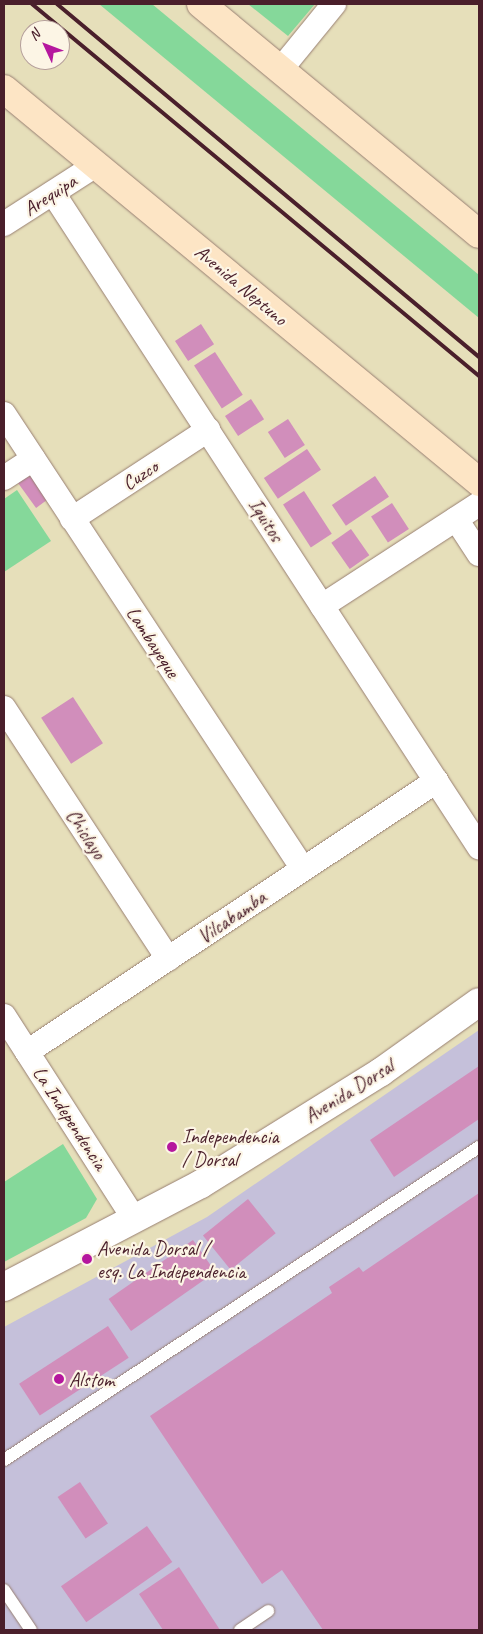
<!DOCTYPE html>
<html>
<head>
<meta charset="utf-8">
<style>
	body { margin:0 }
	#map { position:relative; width:483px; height:1634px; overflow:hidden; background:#e6dfba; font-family:Caveat,sans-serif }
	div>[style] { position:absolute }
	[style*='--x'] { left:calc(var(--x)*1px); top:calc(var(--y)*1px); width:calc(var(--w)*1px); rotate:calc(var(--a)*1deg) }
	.industrial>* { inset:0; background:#c5c0da }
	.green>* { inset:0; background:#85d89a }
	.building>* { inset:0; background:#d18ebb; transform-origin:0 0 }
	.roads { filter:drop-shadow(0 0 1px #987f72) drop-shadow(0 0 1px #987f72) }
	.service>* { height:12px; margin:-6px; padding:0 6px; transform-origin:6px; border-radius:6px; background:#fff }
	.minor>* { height:24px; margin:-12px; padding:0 12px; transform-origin:12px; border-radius:12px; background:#fff }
	.tertiary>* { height:28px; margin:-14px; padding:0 14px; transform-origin:14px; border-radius:14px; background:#fff }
	.secondary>* { height:28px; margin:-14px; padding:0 14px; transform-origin:14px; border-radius:14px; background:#fde5c5 }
	.rail>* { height:4px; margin:-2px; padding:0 2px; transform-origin:2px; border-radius:2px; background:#4a1f2b }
	.dots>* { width:14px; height:14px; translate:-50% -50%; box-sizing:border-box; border:2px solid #fcf5e5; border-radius:50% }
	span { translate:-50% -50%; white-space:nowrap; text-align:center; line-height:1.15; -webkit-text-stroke:4.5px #fcf5e5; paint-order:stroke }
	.street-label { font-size:20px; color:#4a1f2b }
	.poi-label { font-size:20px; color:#4a1f2b }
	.left { translate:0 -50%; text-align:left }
	.frame { position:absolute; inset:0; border:5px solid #4a1f2b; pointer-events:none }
	.north { position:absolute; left:20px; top:20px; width:50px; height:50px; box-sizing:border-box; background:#fcf5e5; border:1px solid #b59f9b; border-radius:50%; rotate:313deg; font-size:14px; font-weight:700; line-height:20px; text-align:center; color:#4a1f2b }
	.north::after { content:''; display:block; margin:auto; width:18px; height:22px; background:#b5179e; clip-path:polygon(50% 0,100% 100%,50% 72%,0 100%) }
</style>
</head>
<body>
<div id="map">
	<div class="industrial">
		<div style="clip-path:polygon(479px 1030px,479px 1630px,4px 1630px,4px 1327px,207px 1217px)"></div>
	</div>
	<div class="green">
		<div style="clip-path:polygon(99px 4px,152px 4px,479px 275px,479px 318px)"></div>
		<div style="clip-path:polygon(248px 4px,315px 4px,288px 36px)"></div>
		<div style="clip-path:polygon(17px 490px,51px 541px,4px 572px,4px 499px)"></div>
		<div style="clip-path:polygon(63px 1144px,97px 1199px,86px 1218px,4px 1262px,4px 1182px)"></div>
	</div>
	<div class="building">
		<div style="left:201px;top:324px;width:24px;height:31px;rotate:57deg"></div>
		<div style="left:215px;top:352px;width:51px;height:25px;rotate:57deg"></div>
		<div style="left:251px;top:399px;width:24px;height:31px;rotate:57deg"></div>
		<div style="left:288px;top:419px;width:31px;height:24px;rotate:57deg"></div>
		<div style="left:307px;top:449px;width:25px;height:52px;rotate:56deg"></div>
		<div style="left:30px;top:474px;width:31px;height:15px;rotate:54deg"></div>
		<div style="left:375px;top:476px;width:25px;height:52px;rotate:56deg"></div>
		<div style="left:304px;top:491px;width:51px;height:25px;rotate:57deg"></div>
		<div style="left:392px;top:503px;width:31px;height:25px;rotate:57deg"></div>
		<div style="left:351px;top:529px;width:32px;height:24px;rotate:55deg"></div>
		<div style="left:73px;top:697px;width:55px;height:38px;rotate:57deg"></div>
		<div style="clip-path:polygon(479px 1066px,479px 1119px,394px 1177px,370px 1140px)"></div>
		<div style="clip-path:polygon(479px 1193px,479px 1630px,323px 1630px,282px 1570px,262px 1584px,150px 1416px,332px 1293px,329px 1287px,359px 1267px,363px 1272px)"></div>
		<div style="left:248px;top:1199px;width:44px;height:58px;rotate:51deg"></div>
		<div style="left:193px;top:1240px;width:39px;height:103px;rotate:55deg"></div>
		<div style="left:108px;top:1326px;width:38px;height:106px;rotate:57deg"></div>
		<div style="left:80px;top:1482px;width:50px;height:27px;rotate:56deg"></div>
		<div style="left:147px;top:1526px;width:44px;height:105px;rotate:55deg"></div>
		<div style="clip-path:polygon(179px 1567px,220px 1630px,163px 1630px,139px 1594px)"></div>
	</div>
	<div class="roads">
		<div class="service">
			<div style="--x:4;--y:1460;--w:569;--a:-33.38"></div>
			<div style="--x:4;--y:1590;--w:48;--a:56"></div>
			<div style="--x:240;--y:1630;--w:34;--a:-34"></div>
		</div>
		<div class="minor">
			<div style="--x:281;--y:69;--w:84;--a:-50.8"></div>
			<div style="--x:53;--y:193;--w:781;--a:56.92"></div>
			<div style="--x:4;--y:224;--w:109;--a:-32.7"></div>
			<div style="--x:4;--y:414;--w:544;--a:56.69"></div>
			<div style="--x:4;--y:478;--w:35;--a:-33"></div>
			<div style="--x:72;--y:519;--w:163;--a:-33.2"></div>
			<div style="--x:456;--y:519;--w:42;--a:56.7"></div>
			<div style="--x:322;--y:606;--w:187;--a:-33"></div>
			<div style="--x:4;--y:708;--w:300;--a:56.8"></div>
			<div style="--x:4;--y:1016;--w:242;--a:57.3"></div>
			<div style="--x:27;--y:1052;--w:491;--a:-33.5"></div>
		</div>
		<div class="tertiary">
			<div style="--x:4;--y:1287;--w:222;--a:-27.6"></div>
			<div style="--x:201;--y:1184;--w:212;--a:-31.9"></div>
			<div style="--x:381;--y:1072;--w:120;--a:-35.5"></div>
		</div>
		<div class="secondary">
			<div style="--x:201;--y:4;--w:361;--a:39.6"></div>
			<div style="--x:4;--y:89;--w:617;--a:39.6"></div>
		</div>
	</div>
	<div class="rail">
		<div style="--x:32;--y:4;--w:582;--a:39.77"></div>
		<div style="--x:57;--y:4;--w:550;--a:39.91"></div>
	</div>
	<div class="dots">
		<div style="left:172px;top:1147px;background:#b5179e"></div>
		<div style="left:87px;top:1259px;background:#b5179e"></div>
		<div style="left:59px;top:1379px;background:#b5179e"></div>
	</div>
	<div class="street-label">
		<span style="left:50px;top:195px;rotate:-33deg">Arequipa</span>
		<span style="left:241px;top:285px;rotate:40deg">Avenida Neptuno</span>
		<span style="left:140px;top:475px;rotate:-33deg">Cuzco</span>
		<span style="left:266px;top:520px;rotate:57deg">Iquitos</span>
		<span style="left:153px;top:642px;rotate:57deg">Lambayeque</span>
		<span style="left:86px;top:834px;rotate:57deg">Chiclayo</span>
		<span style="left:232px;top:917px;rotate:-34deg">Vilcabamba</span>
		<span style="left:349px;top:1091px;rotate:-32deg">Avenida Dorsal</span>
		<span style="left:70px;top:1118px;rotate:57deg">La Independencia</span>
	</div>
	<div class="poi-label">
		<span class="left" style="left:182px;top:1148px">Independencia<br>/ Dorsal</span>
		<span class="left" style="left:97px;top:1260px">Avenida Dorsal /<br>esq. La Independencia</span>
		<span class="left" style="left:69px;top:1379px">Alstom</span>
	</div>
	<div class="frame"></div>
	<div class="north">N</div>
</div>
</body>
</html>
